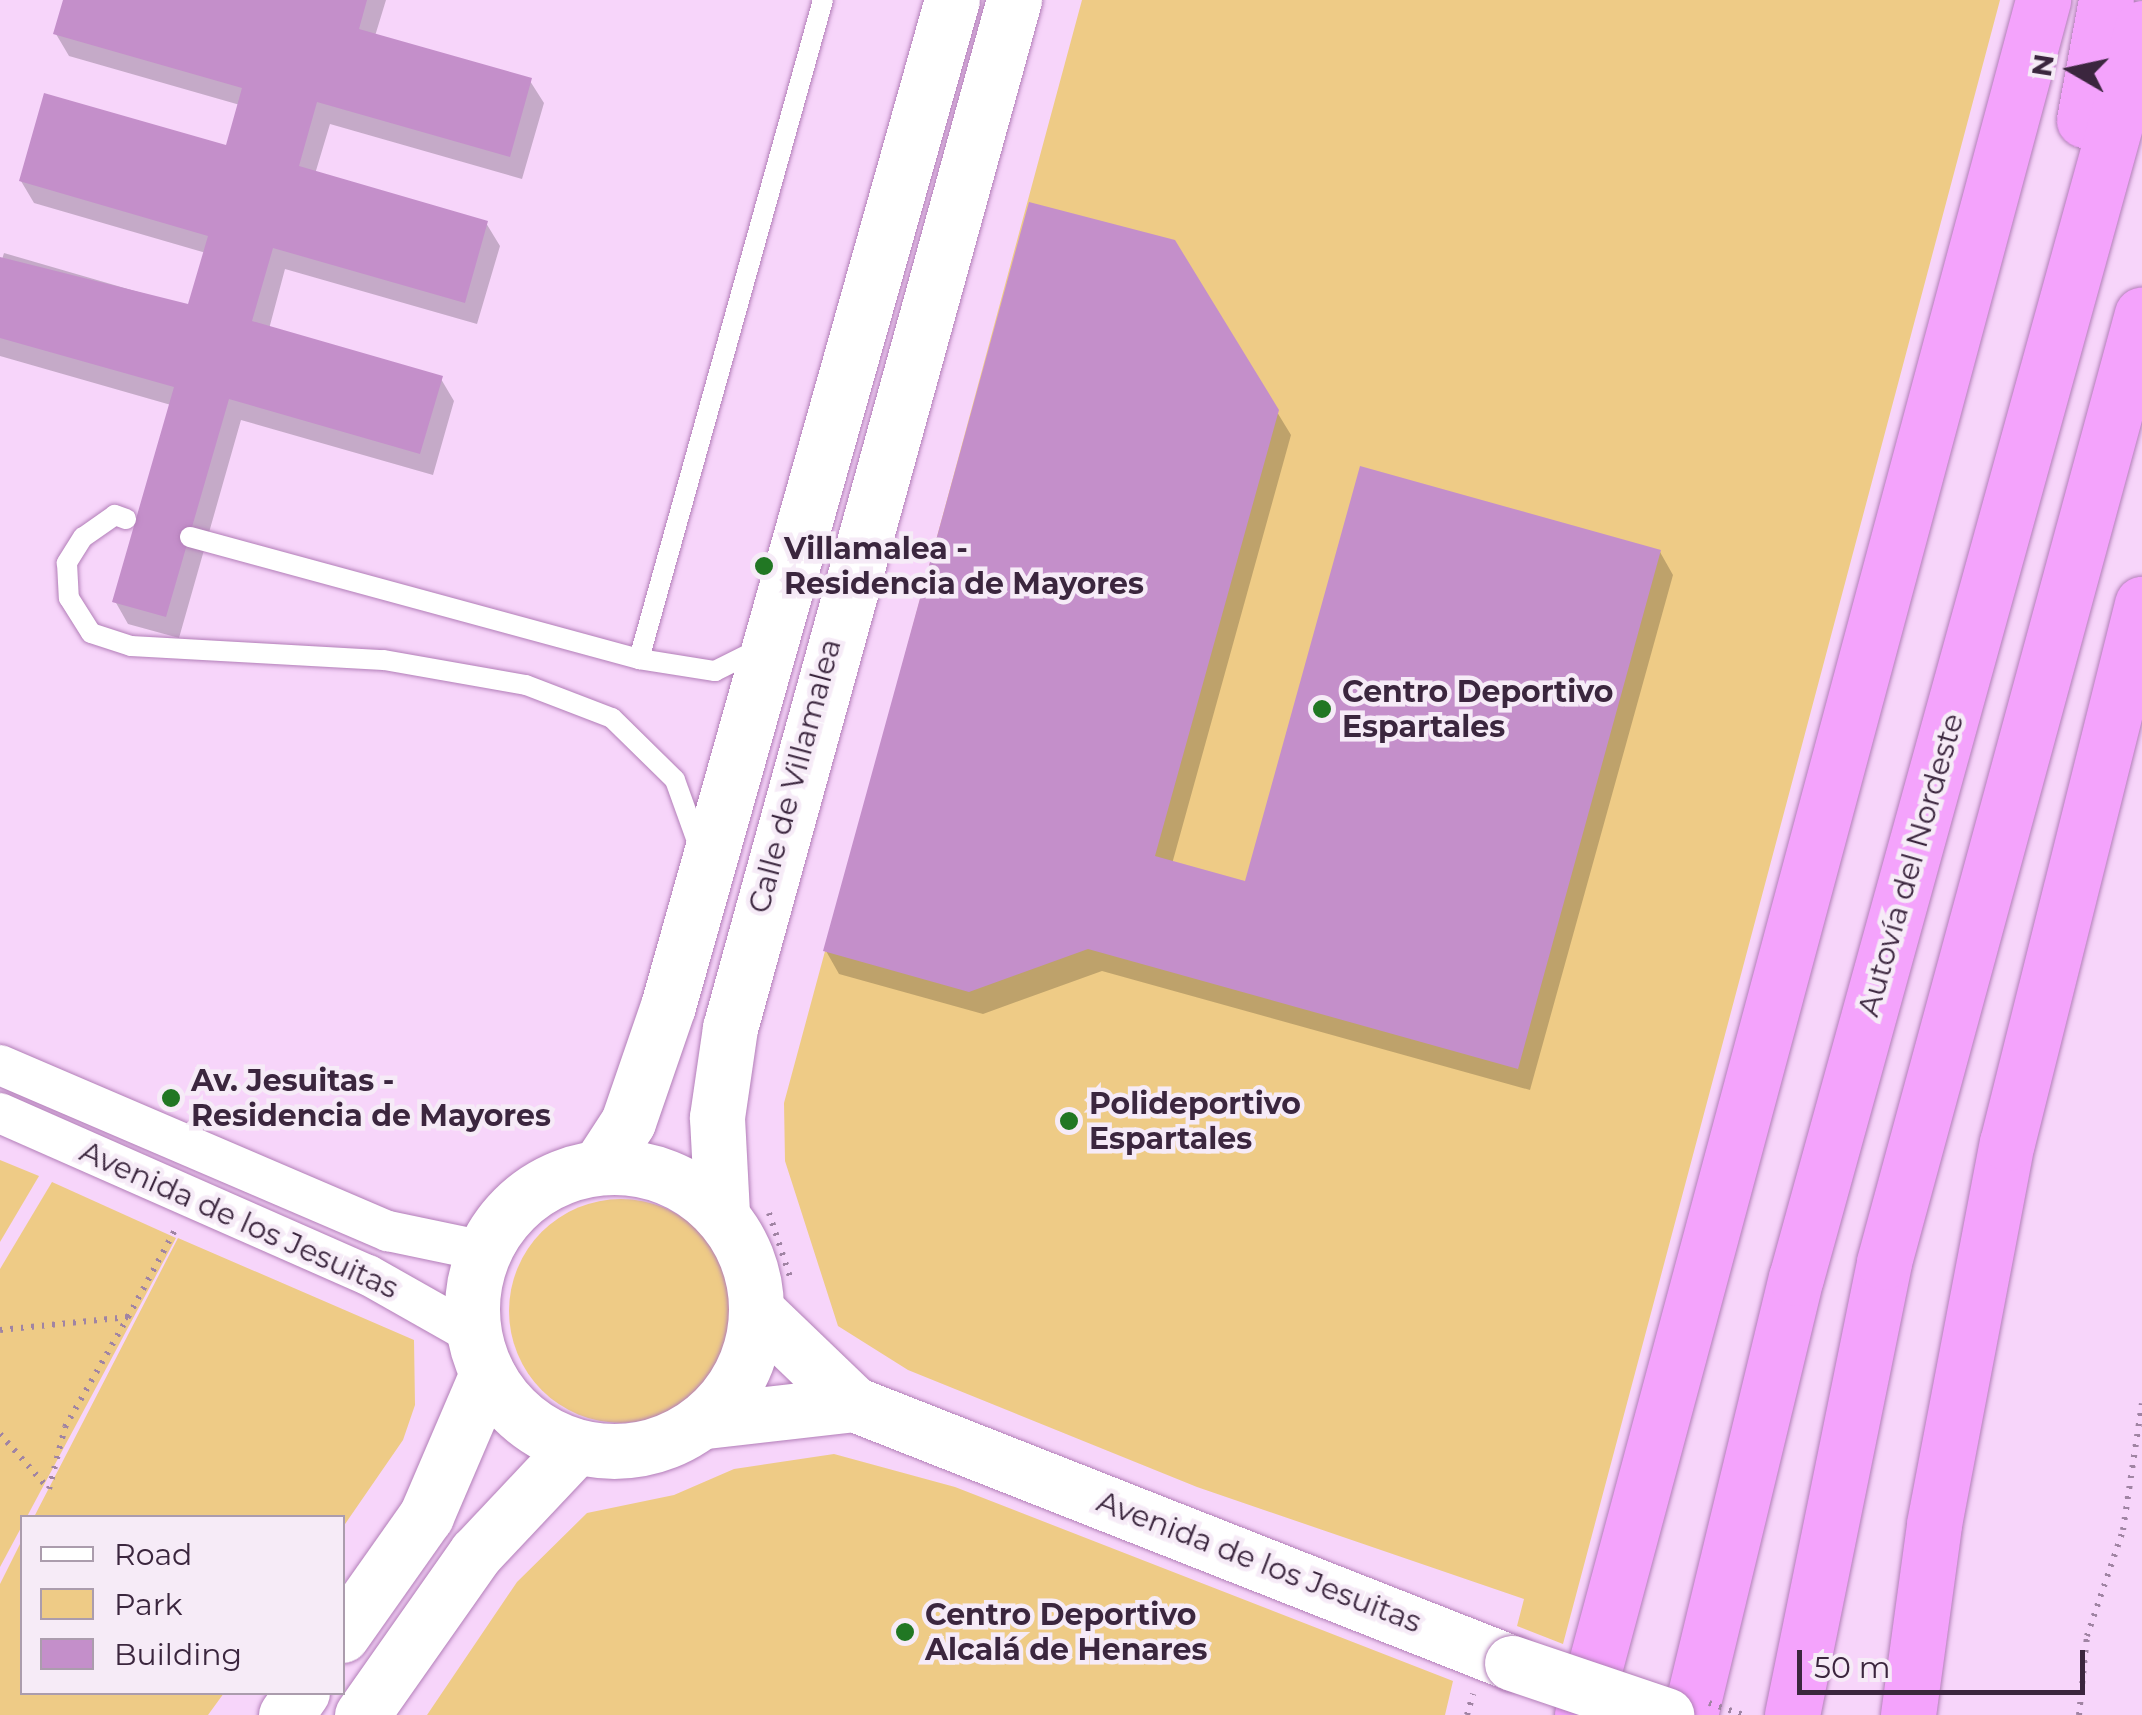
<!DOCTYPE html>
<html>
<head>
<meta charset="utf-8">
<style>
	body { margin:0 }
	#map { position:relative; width:2142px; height:1715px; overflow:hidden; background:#f7d5fa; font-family:Montserrat,sans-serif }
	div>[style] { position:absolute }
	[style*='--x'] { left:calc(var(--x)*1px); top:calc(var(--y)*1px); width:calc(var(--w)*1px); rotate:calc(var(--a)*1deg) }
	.green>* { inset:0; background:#eecb86 }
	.round { border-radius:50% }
	.shadow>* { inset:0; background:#0003 }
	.building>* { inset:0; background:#c48fca }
	.path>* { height:6px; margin-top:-3px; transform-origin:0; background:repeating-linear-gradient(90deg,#a084a3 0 2.5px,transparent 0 10.5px) }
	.roads { filter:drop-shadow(0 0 2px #b27eb8) drop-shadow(0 0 2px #b27eb8) }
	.lane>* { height:20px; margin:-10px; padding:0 10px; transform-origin:10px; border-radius:10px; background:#fff }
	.street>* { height:40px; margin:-20px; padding:0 20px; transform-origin:20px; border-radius:20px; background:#fff }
	.secondary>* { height:55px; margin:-27.5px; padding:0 27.5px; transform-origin:27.5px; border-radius:27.5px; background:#fff }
	.secondary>.ring { margin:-27.5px; padding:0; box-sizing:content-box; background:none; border:55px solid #fff; border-radius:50% }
	.highway>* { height:55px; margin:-27.5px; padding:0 27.5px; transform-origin:27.5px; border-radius:27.5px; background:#f4a3fc }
	.path-bridge>* { height:6px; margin-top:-3px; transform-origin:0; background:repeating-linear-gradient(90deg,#a084a3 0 2.5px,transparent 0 10.5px) }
	.bridges { filter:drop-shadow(0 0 2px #b27eb8) drop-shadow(0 0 2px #b27eb8) }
	.secondary-bridge>* { height:55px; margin:-27.5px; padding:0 27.5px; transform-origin:27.5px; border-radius:27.5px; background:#fff }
	.dots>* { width:28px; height:28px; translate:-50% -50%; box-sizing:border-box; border:5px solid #f6ebf7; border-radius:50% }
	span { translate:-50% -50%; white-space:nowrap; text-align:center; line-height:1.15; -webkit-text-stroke:9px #f6ebf7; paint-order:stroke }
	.poi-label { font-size:30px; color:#3b263e; font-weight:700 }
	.left { translate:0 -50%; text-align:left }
	.street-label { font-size:30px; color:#3b263e }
	.legend { position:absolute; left:20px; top:1515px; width:325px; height:180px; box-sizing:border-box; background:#f6ebf7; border:2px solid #ab9cad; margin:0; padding:12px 18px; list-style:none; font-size:30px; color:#3b263e }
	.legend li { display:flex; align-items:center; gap:20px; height:50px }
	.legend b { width:50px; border:2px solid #ab9cad }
	.north { position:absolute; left:2022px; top:20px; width:100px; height:100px; -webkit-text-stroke:8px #f6ebf7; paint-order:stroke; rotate:279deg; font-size:28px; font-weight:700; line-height:40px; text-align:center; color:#3b263e }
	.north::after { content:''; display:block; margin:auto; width:35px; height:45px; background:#3b263e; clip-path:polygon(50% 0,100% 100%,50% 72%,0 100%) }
	.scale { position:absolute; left:1797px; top:1650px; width:288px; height:45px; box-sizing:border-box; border:5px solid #3b263e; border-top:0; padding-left:12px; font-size:30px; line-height:35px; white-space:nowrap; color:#3b263e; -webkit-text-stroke:8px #f6ebf7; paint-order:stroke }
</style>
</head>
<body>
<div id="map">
	<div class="green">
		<div style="clip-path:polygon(1082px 0,2000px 0,1563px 1644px,1517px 1626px,1524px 1599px,1197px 1487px,908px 1370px,838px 1326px,785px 1161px,784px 1103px)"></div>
		<div style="clip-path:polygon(0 1160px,39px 1176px,0 1242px)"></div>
		<div style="clip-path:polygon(52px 1182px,176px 1238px,0 1567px,0 1269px)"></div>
		<div class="round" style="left:509px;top:1199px;width:224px;height:224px"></div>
		<div style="clip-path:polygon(178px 1238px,414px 1340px,415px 1405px,403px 1440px,343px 1527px,342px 1518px,34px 1517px)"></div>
		<div style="clip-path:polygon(834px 1454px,955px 1487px,1453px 1681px,1445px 1715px,427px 1715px,517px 1582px,587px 1513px,674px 1495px,734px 1469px)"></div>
		<div style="clip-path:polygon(22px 1540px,22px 1692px,224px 1693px,208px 1715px,0 1715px,0 1584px)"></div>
	</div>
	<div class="shadow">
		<div style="clip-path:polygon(65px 0,386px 0,375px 36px,530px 81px,544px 103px,522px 179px,330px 124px,315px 174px,486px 223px,500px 246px,477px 324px,285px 269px,269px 329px,441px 379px,454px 401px,433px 475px,241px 420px,179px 638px,128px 624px,115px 601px,171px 405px,0 356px,0 266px,4px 253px,190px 307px,206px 253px,34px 203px,21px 181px,228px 149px,240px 105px,69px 56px,56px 34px)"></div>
		<div style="clip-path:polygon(1277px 412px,1291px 435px,1172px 864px,1247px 884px,1660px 552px,1673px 575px,1530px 1090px,1102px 971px,983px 1014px,839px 974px,826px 951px)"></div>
	</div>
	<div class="building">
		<div style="clip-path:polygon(63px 0,367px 0,359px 29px,532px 78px,510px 157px,317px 102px,299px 166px,488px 221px,465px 303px,273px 248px,252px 321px,443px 376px,420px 454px,229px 399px,166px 617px,112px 602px,174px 387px,0 338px,0 257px,188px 304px,208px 236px,19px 181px,44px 93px,226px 145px,242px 88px,53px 34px)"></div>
		<div style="clip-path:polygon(1029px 202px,1175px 240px,1279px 410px,1155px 856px,1245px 881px,1360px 466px,1661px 550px,1518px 1069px,1088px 949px,969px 992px,823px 951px)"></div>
	</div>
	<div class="path">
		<div style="--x:769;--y:1213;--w:67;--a:71.8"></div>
		<div style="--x:0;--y:1330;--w:129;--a:-5.8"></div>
		<div style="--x:128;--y:1317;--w:99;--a:-61.6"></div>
		<div style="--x:0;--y:1434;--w:72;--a:48.4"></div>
		<div style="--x:49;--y:1489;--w:64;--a:-75.5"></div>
		<div style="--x:65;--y:1427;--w:127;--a:-60.2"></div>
		<div style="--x:1467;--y:1715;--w:22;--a:-74"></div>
		<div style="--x:2079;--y:1715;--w:79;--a:-84.2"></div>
		<div style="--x:2087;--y:1636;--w:112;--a:-71.2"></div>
		<div style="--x:2123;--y:1530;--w:128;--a:-81.5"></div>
	</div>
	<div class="roads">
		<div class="lane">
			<div style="--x:126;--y:519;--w:12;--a:-160"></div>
			<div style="--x:115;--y:515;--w:39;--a:145"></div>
			<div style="--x:83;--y:537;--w:31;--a:122"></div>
			<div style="--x:67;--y:563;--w:35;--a:87"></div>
			<div style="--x:69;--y:598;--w:41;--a:57.8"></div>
			<div style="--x:91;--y:633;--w:42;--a:18"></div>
			<div style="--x:131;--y:646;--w:253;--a:3.2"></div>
			<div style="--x:384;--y:660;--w:144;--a:10"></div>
			<div style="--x:526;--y:685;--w:92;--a:21"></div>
			<div style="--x:612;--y:718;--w:88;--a:44.5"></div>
			<div style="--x:675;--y:780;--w:65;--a:70.2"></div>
			<div style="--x:190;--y:537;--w:465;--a:15.2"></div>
			<div style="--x:639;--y:659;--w:77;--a:9"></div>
			<div style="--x:715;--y:671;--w:47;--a:-26.6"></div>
			<div style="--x:639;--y:659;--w:684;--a:-74.4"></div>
		</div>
		<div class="street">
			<div style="--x:0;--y:1065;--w:422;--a:23.2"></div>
			<div style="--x:388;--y:1231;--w:98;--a:11.8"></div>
			<div style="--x:0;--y:1113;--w:402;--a:23.8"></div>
			<div style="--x:368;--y:1275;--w:122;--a:29.5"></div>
		</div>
		<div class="secondary">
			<div style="--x:600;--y:1165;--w:51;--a:-56.9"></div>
			<div style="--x:628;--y:1122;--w:123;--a:-71"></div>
			<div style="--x:668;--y:1006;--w:1045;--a:-74.24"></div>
			<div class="ring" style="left:472px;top:1167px;width:229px;height:229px"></div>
			<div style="--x:722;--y:1213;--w:96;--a:-93"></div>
			<div style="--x:717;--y:1117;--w:90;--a:-81.7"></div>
			<div style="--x:730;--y:1028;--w:1067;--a:-74.56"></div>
			<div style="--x:758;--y:1312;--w:133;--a:43.8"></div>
			<div style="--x:854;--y:1404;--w:707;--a:21.49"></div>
			<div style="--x:705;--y:1421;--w:150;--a:-6.5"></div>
			<div style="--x:342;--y:1635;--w:146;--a:-54.8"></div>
			<div style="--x:426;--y:1516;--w:155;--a:-66.8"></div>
			<div style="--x:286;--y:1715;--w:28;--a:-55"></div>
			<div style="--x:362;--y:1715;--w:198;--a:-54.9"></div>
			<div style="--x:476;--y:1553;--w:146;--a:-46.7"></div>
		</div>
		<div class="highway">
			<div style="--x:2084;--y:120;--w:122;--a:-79.6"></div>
			<div style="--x:1582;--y:1715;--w:1776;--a:-74.95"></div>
			<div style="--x:1690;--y:1715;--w:450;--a:-76.4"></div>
			<div style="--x:1796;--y:1278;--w:1297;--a:-74.53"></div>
			<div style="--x:1792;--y:1715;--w:462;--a:-78.5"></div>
			<div style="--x:1884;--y:1262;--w:982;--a:-74.78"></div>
			<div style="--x:1908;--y:1715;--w:193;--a:-82.2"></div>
			<div style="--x:1934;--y:1524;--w:388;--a:-79.2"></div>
			<div style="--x:2007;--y:1143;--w:556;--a:-75.94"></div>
		</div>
	</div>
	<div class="path-bridge">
		<div style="--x:1709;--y:1703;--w:37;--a:19"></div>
	</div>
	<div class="bridges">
		<div class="secondary-bridge">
			<div style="--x:1512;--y:1663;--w:163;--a:18.7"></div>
		</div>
	</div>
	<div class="dots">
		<div style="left:764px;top:566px;background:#217723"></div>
		<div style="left:1322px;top:709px;background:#217723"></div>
		<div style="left:171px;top:1098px;background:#217723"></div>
		<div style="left:1069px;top:1121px;background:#217723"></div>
		<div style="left:905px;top:1632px;background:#217723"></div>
	</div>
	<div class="poi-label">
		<span class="left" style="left:784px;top:566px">Villamalea -<br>Residencia de Mayores</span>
		<span class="left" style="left:1342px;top:709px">Centro Deportivo<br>Espartales</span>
		<span class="left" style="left:191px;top:1098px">Av. Jesuitas -<br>Residencia de Mayores</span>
		<span class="left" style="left:1089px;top:1121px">Polideportivo<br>Espartales</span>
		<span class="left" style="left:925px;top:1632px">Centro Deportivo<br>Alcalá de Henares</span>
	</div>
	<div class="street-label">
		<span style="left:795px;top:776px;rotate:-75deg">Calle de Villamalea</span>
		<span style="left:1911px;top:865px;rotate:-74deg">Autovía del Nordeste</span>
		<span style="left:239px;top:1220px;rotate:24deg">Avenida de los Jesuitas</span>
		<span style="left:1259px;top:1562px;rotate:21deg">Avenida de los Jesuitas</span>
	</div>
	<ul class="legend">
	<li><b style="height:12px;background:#fff"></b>Road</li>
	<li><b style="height:28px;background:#eecb86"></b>Park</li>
	<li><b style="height:28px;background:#c48fca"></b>Building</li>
	</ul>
	<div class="north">N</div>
	<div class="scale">50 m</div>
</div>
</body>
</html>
